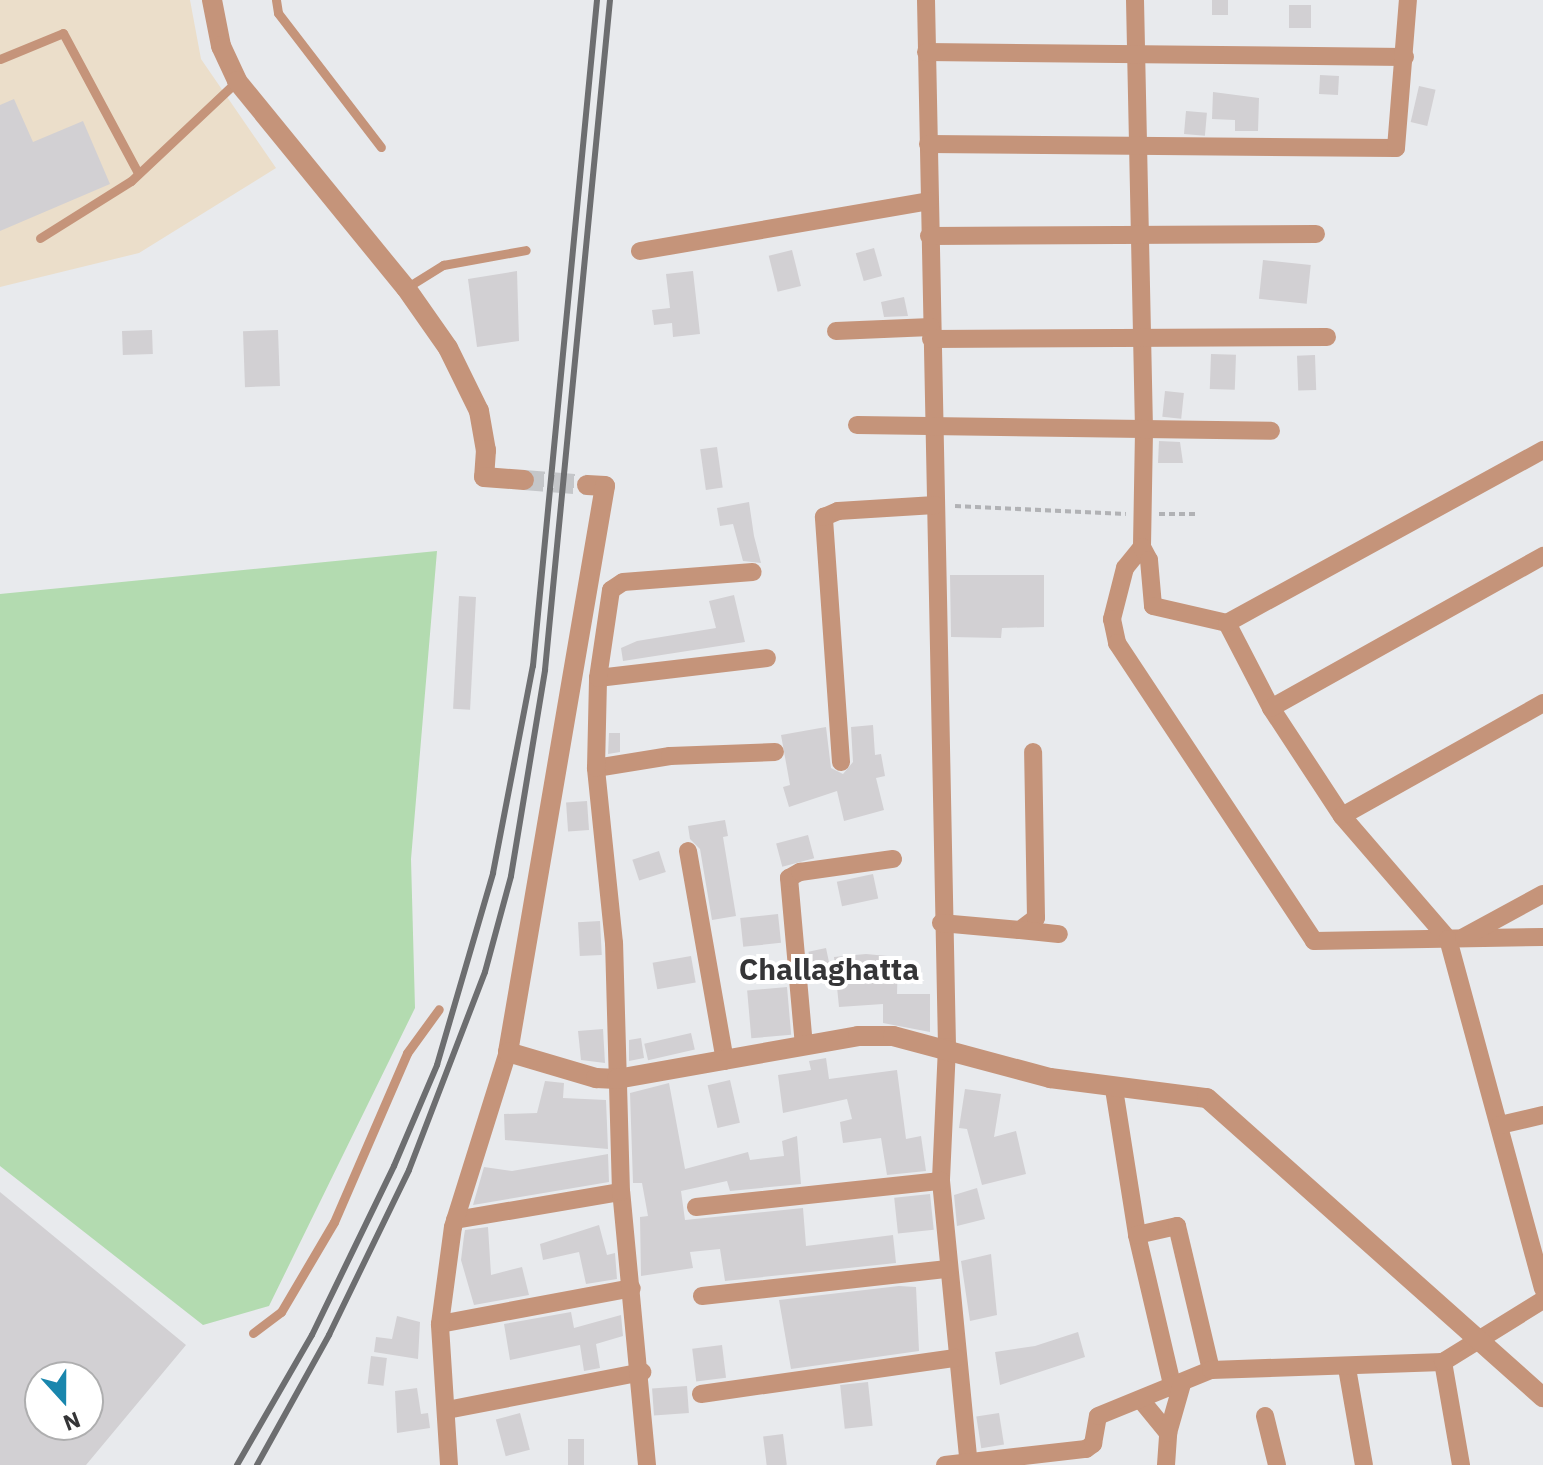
<!DOCTYPE html>
<html>
<head>
<meta charset="utf-8">
<style>
	body { margin:0 }
	#map { position:relative; width:1543px; height:1465px; overflow:hidden; background:#e8eaed; font-family:"IBM Plex Sans",sans-serif }
	div>[style] { position:absolute }
	[style*='--x'] { left:calc(var(--x)*1px); top:calc(var(--y)*1px); width:calc(var(--w)*1px); rotate:calc(var(--a)*1deg) }
	.industrial>* { inset:0; background:#ebdeca }
	.green>* { inset:0; background:#b3dbb0 }
	.building>* { inset:0; background:#d2d0d3; transform-origin:0 0 }
	.tertiary-tunnel>* { height:20px; margin-top:-10px; transform-origin:0; background:repeating-linear-gradient(90deg,#c4c6c9 0 20px,transparent 0 30px) }
	.path>* { height:4px; margin-top:-2px; transform-origin:0; background:repeating-linear-gradient(90deg,#b1b2b5 0 6px,transparent 0 10px) }
	.service>* { height:9px; margin:-4.5px; padding:0 4.5px; transform-origin:4.5px; border-radius:4.5px; background:#c5947a }
	.minor>* { height:18px; margin:-9px; padding:0 9px; transform-origin:9px; border-radius:9px; background:#c5947a }
	.tertiary>* { height:20px; margin:-10px; padding:0 10px; transform-origin:10px; border-radius:10px; background:#c5947a }
	.rail>* { height:6px; margin:-3px; padding:0 3px; transform-origin:3px; border-radius:3px; background:#6d6e70 }
	span { translate:-50% -50%; white-space:nowrap; text-align:center; line-height:1.15; -webkit-text-stroke:8px #fff; paint-order:stroke }
	.district-label { font-size:30px; color:#353537; font-weight:700 }
	.north { position:absolute; left:24px; top:1361px; width:80px; height:80px; box-sizing:border-box; background:#fff; border:2px solid #aeaeaf; border-radius:50%; rotate:159deg; font-size:22px; font-weight:700; line-height:32px; text-align:center; color:#353537 }
	.north::after { content:''; display:block; margin:auto; width:28px; height:36px; background:#1986ad; clip-path:polygon(50% 0,100% 100%,50% 72%,0 100%) }
</style>
</head>
<body>
<div id="map">
	<div class="industrial">
		<div style="clip-path:polygon(0 0,190px 0,201px 59px,276px 168px,139px 253px,0 287px)"></div>
	</div>
	<div class="green">
		<div style="clip-path:polygon(437px 551px,411px 859px,415px 1008px,269px 1306px,203px 1325px,0 1166px,0 594px)"></div>
	</div>
	<div class="building">
		<div style="left:1212px;top:0;width:16px;height:15px"></div>
		<div style="left:1289px;top:5px;width:22px;height:23px"></div>
		<div style="left:1320px;top:75px;width:19px;height:19px;rotate:3deg"></div>
		<div style="left:1419px;top:86px;width:17px;height:37px;rotate:13deg"></div>
		<div style="clip-path:polygon(1213px 92px,1259px 98px,1258px 131px,1235px 131px,1235px 120px,1212px 119px)"></div>
		<div style="clip-path:polygon(14px 99px,33px 142px,83px 121px,110px 184px,0 231px,0 105px)"></div>
		<div style="left:1186px;top:111px;width:21px;height:23px;rotate:5deg"></div>
		<div style="left:874px;top:248px;width:29px;height:19px;rotate:74deg"></div>
		<div style="left:792px;top:250px;width:37px;height:24px;rotate:76deg"></div>
		<div style="left:1263px;top:260px;width:48px;height:39px;rotate:6deg"></div>
		<div style="clip-path:polygon(517px 271px,519px 341px,477px 347px,468px 279px)"></div>
		<div style="clip-path:polygon(693px 271px,700px 334px,673px 337px,672px 323px,654px 325px,652px 310px,670px 308px,666px 274px)"></div>
		<div style="clip-path:polygon(904px 297px,908px 316px,884px 317px,881px 302px)"></div>
		<div style="left:152px;top:330px;width:24px;height:30px;rotate:88deg"></div>
		<div style="left:278px;top:330px;width:56px;height:35px;rotate:88deg"></div>
		<div style="left:1211px;top:354px;width:25px;height:35px;rotate:2deg"></div>
		<div style="left:1315px;top:355px;width:35px;height:18px;rotate:88deg"></div>
		<div style="left:1165px;top:391px;width:19px;height:26px;rotate:6deg"></div>
		<div style="clip-path:polygon(1159px 441px,1180px 442px,1183px 463px,1158px 463px)"></div>
		<div style="left:717px;top:447px;width:41px;height:17px;rotate:82deg"></div>
		<div style="clip-path:polygon(749px 502px,754px 536px,761px 563px,743px 561px,733px 524px,720px 526px,717px 508px)"></div>
		<div style="clip-path:polygon(950px 575px,1044px 575px,1044px 627px,1002px 628px,1001px 638px,951px 637px)"></div>
		<div style="clip-path:polygon(734px 595px,745px 642px,623px 661px,621px 648px,637px 641px,716px 628px,709px 601px)"></div>
		<div style="left:459px;top:596px;width:17px;height:113px;rotate:3deg"></div>
		<div style="clip-path:polygon(873px 725px,875px 755px,881px 754px,885px 776px,876px 778px,884px 810px,844px 821px,837px 791px,789px 807px,783px 787px,790px 785px,781px 735px,826px 727px,831px 768px,843px 774px,853px 762px,851px 727px)"></div>
		<div style="clip-path:polygon(609px 733px,620px 733px,620px 752px,608px 754px)"></div>
		<div style="left:587px;top:801px;width:29px;height:21px;rotate:86deg"></div>
		<div style="clip-path:polygon(725px 820px,728px 836px,723px 837px,736px 916px,712px 920px,700px 849px,690px 839px,688px 826px)"></div>
		<div style="left:808px;top:835px;width:24px;height:33px;rotate:75deg"></div>
		<div style="left:659px;top:851px;width:22px;height:28px;rotate:72deg"></div>
		<div style="left:873px;top:874px;width:25px;height:37px;rotate:78deg"></div>
		<div style="left:778px;top:914px;width:29px;height:38px;rotate:84deg"></div>
		<div style="left:600px;top:921px;width:34px;height:22px;rotate:87deg"></div>
		<div style="left:826px;top:948px;width:24px;height:18px;rotate:78deg"></div>
		<div style="clip-path:polygon(866px 954px,898px 957px,897px 994px,930px 994px,930px 1032px,883px 1023px,883px 1004px,839px 1007px,834px 957px)"></div>
		<div style="left:691px;top:956px;width:27px;height:39px;rotate:80deg"></div>
		<div style="left:787px;top:987px;width:48px;height:40px;rotate:85deg"></div>
		<div style="clip-path:polygon(603px 1029px,605px 1063px,581px 1060px,578px 1031px)"></div>
		<div style="left:691px;top:1033px;width:17px;height:48px;rotate:77deg"></div>
		<div style="clip-path:polygon(641px 1038px,644px 1058px,629px 1061px,629px 1040px)"></div>
		<div style="clip-path:polygon(826px 1058px,829px 1079px,897px 1070px,906px 1139px,921px 1136px,926px 1171px,887px 1175px,881px 1138px,843px 1143px,840px 1122px,852px 1119px,847px 1099px,783px 1113px,778px 1075px,811px 1070px,809px 1061px)"></div>
		<div style="left:730px;top:1080px;width:44px;height:23px;rotate:77deg"></div>
		<div style="clip-path:polygon(545px 1081px,564px 1083px,563px 1098px,606px 1100px,608px 1149px,505px 1140px,504px 1114px,537px 1113px)"></div>
		<div style="clip-path:polygon(669px 1083px,685px 1169px,748px 1152px,750px 1160px,784px 1156px,782px 1141px,797px 1136px,801px 1184px,730px 1191px,727px 1181px,681px 1191px,685px 1220px,803px 1208px,806px 1246px,893px 1235px,896px 1263px,725px 1281px,720px 1249px,690px 1252px,693px 1268px,641px 1276px,640px 1217px,648px 1216px,642px 1183px,633px 1183px,630px 1093px)"></div>
		<div style="clip-path:polygon(965px 1089px,1001px 1094px,994px 1137px,1016px 1131px,1026px 1174px,982px 1185px,967px 1129px,959px 1128px)"></div>
		<div style="clip-path:polygon(608px 1154px,609px 1182px,473px 1205px,484px 1167px,512px 1171px)"></div>
		<div style="clip-path:polygon(977px 1188px,985px 1219px,957px 1226px,954px 1195px)"></div>
		<div style="clip-path:polygon(evenodd,0 1192px,186px 1345px,86px 1465px,0 1465px,0 1192px,40px 1377px,88px 1377px,88px 1425px,40px 1425px,40px 1377px)"></div>
		<div style="left:930px;top:1194px;width:36px;height:36px;rotate:84deg"></div>
		<div style="clip-path:polygon(599px 1225px,607px 1255px,615px 1253px,617px 1279px,586px 1284px,579px 1252px,543px 1260px,540px 1244px)"></div>
		<div style="clip-path:polygon(488px 1227px,491px 1275px,522px 1267px,529px 1295px,474px 1305px,461px 1260px,464px 1236px,465px 1230px)"></div>
		<div style="clip-path:polygon(991px 1254px,997px 1315px,970px 1321px,961px 1261px)"></div>
		<div style="clip-path:polygon(899px 1286px,916px 1287px,919px 1351px,791px 1369px,779px 1300px)"></div>
		<div style="clip-path:polygon(571px 1312px,574px 1328px,621px 1315px,623px 1336px,596px 1344px,600px 1368px,584px 1371px,580px 1345px,510px 1360px,504px 1324px)"></div>
		<div style="clip-path:polygon(397px 1316px,420px 1322px,418px 1359px,374px 1352px,376px 1337px,392px 1339px)"></div>
		<div style="clip-path:polygon(1078px 1332px,1085px 1357px,1000px 1385px,995px 1352px,1035px 1346px)"></div>
		<div style="left:722px;top:1345px;width:33px;height:30px;rotate:83deg"></div>
		<div style="left:371px;top:1356px;width:16px;height:28px;rotate:7deg"></div>
		<div style="left:868px;top:1382px;width:44px;height:28px;rotate:84deg"></div>
		<div style="left:687px;top:1386px;width:27px;height:35px;rotate:86deg"></div>
		<div style="clip-path:polygon(417px 1388px,421px 1414px,428px 1413px,430px 1428px,397px 1433px,395px 1391px)"></div>
		<div style="left:520px;top:1413px;width:38px;height:25px;rotate:75deg"></div>
		<div style="left:999px;top:1413px;width:32px;height:23px;rotate:81deg"></div>
		<div style="left:783px;top:1434px;width:31px;height:20px;rotate:83deg"></div>
		<div style="left:568px;top:1439px;width:16px;height:26px"></div>
	</div>
	<div class="tertiary-tunnel">
		<div style="--x:524;--y:480;--w:63;--a:4.5"></div>
	</div>
	<div class="path">
		<div style="--x:955;--y:506;--w:171;--a:2.7"></div>
		<div style="--x:1159;--y:514;--w:37;--a:0"></div>
	</div>
	<div class="service">
		<div style="--x:276;--y:0;--w:13;--a:81"></div>
		<div style="--x:278;--y:13;--w:169;--a:52.5"></div>
		<div style="--x:0;--y:59;--w:68;--a:-22.4"></div>
		<div style="--x:63;--y:33;--w:159;--a:61.8"></div>
		<div style="--x:40;--y:238;--w:107;--a:-32.1"></div>
		<div style="--x:131;--y:181;--w:146;--a:-43.3"></div>
		<div style="--x:406;--y:288;--w:44;--a:-31.9"></div>
		<div style="--x:443;--y:265;--w:84;--a:-10.2"></div>
		<div style="--x:253;--y:1333;--w:35;--a:-37"></div>
		<div style="--x:281;--y:1312;--w:104;--a:-59.5"></div>
		<div style="--x:334;--y:1222;--w:184;--a:-66.6"></div>
		<div style="--x:407;--y:1053;--w:54;--a:-54"></div>
	</div>
	<div class="minor">
		<div style="--x:926;--y:0;--w:1047;--a:88.85"></div>
		<div style="--x:947;--y:1047;--w:134;--a:92.6"></div>
		<div style="--x:941;--y:1181;--w:285;--a:84.4"></div>
		<div style="--x:1135;--y:0;--w:431;--a:88.8"></div>
		<div style="--x:1144;--y:431;--w:116;--a:91"></div>
		<div style="--x:1142;--y:547;--w:27;--a:129"></div>
		<div style="--x:1125;--y:568;--w:53;--a:104.3"></div>
		<div style="--x:1112;--y:619;--w:25;--a:78"></div>
		<div style="--x:1117;--y:643;--w:357;--a:56.5"></div>
		<div style="--x:1314;--y:941;--w:229;--a:-1"></div>
		<div style="--x:926;--y:52;--w:479;--a:0.6"></div>
		<div style="--x:928;--y:144;--w:468;--a:0.5"></div>
		<div style="--x:1396;--y:148;--w:148;--a:-85.4"></div>
		<div style="--x:929;--y:236;--w:387;--a:-0.3"></div>
		<div style="--x:640;--y:251;--w:293;--a:-9.8"></div>
		<div style="--x:836;--y:331;--w:95;--a:-2.4"></div>
		<div style="--x:931;--y:339;--w:396;--a:-0.3"></div>
		<div style="--x:857;--y:425;--w:414;--a:0.8"></div>
		<div style="--x:1142;--y:547;--w:15;--a:62"></div>
		<div style="--x:1149;--y:560;--w:46;--a:85"></div>
		<div style="--x:1153;--y:606;--w:76;--a:12.9"></div>
		<div style="--x:1227;--y:623;--w:96;--a:62.6"></div>
		<div style="--x:1271;--y:708;--w:129;--a:56.7"></div>
		<div style="--x:1342;--y:816;--w:162;--a:49.2"></div>
		<div style="--x:1448;--y:939;--w:362;--a:74.8"></div>
		<div style="--x:1227;--y:623;--w:360;--a:-28.7"></div>
		<div style="--x:598;--y:678;--w:170;--a:-6.7"></div>
		<div style="--x:1271;--y:708;--w:312;--a:-29.2"></div>
		<div style="--x:841;--y:762;--w:246;--a:-94"></div>
		<div style="--x:824;--y:517;--w:15;--a:-23"></div>
		<div style="--x:838;--y:511;--w:97;--a:-3.5"></div>
		<div style="--x:596;--y:768;--w:75;--a:-9.2"></div>
		<div style="--x:670;--y:756;--w:105;--a:-2.2"></div>
		<div style="--x:1342;--y:816;--w:231;--a:-29.3"></div>
		<div style="--x:688;--y:851;--w:213;--a:80"></div>
		<div style="--x:941;--y:923;--w:79;--a:5.1"></div>
		<div style="--x:1020;--y:930;--w:20;--a:-37"></div>
		<div style="--x:1036;--y:918;--w:166;--a:-91"></div>
		<div style="--x:1020;--y:930;--w:39;--a:6"></div>
		<div style="--x:1464;--y:937;--w:90;--a:-28.6"></div>
		<div style="--x:804;--y:1046;--w:169;--a:-95.1"></div>
		<div style="--x:789;--y:878;--w:13;--a:-29"></div>
		<div style="--x:800;--y:872;--w:94;--a:-8"></div>
		<div style="--x:1114;--y:1089;--w:148;--a:81"></div>
		<div style="--x:1137;--y:1235;--w:158;--a:76.8"></div>
		<div style="--x:1500;--y:1125;--w:44;--a:-13.1"></div>
		<div style="--x:696;--y:1207;--w:246;--a:-6.1"></div>
		<div style="--x:455;--y:1220;--w:168;--a:-9.6"></div>
		<div style="--x:1137;--y:1235;--w:41;--a:-12.7"></div>
		<div style="--x:1177;--y:1226;--w:148;--a:76.7"></div>
		<div style="--x:702;--y:1296;--w:247;--a:-6.3"></div>
		<div style="--x:440;--y:1324;--w:195;--a:-10.6"></div>
		<div style="--x:1347;--y:1368;--w:98;--a:80.1"></div>
		<div style="--x:701;--y:1394;--w:257;--a:-8.1"></div>
		<div style="--x:1141;--y:1400;--w:43;--a:50.7"></div>
		<div style="--x:447;--y:1410;--w:199;--a:-11"></div>
		<div style="--x:1265;--y:1416;--w:50;--a:76.2"></div>
		<div style="--x:449;--y:1465;--w:141;--a:-93.7"></div>
		<div style="--x:440;--y:1324;--w:98;--a:-82.4"></div>
		<div style="--x:453;--y:1227;--w:183;--a:-72.6"></div>
		<div style="--x:647;--y:1465;--w:274;--a:-95.4"></div>
		<div style="--x:621;--y:1192;--w:249;--a:-91.6"></div>
		<div style="--x:614;--y:943;--w:176;--a:-95.9"></div>
		<div style="--x:596;--y:768;--w:90;--a:-88.7"></div>
		<div style="--x:598;--y:678;--w:89;--a:-81.6"></div>
		<div style="--x:611;--y:590;--w:14;--a:-34"></div>
		<div style="--x:623;--y:582;--w:130;--a:-4.4"></div>
		<div style="--x:945;--y:1465;--w:142;--a:-6.5"></div>
		<div style="--x:1086;--y:1449;--w:9;--a:-36"></div>
		<div style="--x:1093;--y:1444;--w:28;--a:-80"></div>
		<div style="--x:1098;--y:1416;--w:122;--a:-22.2"></div>
		<div style="--x:1211;--y:1370;--w:232;--a:-2"></div>
		<div style="--x:1166;--y:1465;--w:32;--a:-86"></div>
		<div style="--x:1168;--y:1433;--w:51;--a:-74.1"></div>
		<div style="--x:1461;--y:1465;--w:105;--a:-99.9"></div>
		<div style="--x:1443;--y:1362;--w:118;--a:-31.8"></div>
	</div>
	<div class="tertiary">
		<div style="--x:212;--y:0;--w:47;--a:78.9"></div>
		<div style="--x:221;--y:46;--w:38;--a:65"></div>
		<div style="--x:237;--y:81;--w:267;--a:50.8"></div>
		<div style="--x:406;--y:288;--w:73;--a:55"></div>
		<div style="--x:448;--y:348;--w:70;--a:63.8"></div>
		<div style="--x:479;--y:411;--w:40;--a:80"></div>
		<div style="--x:486;--y:450;--w:27;--a:94"></div>
		<div style="--x:484;--y:477;--w:40;--a:4.3"></div>
		<div style="--x:587;--y:485;--w:18;--a:3"></div>
		<div style="--x:605;--y:486;--w:574;--a:99.72"></div>
		<div style="--x:508;--y:1052;--w:92;--a:16.5"></div>
		<div style="--x:596;--y:1078;--w:21;--a:3"></div>
		<div style="--x:617;--y:1079;--w:245;--a:-10.1"></div>
		<div style="--x:858;--y:1036;--w:35;--a:0"></div>
		<div style="--x:893;--y:1036;--w:163;--a:15"></div>
		<div style="--x:1050;--y:1078;--w:158;--a:7.3"></div>
		<div style="--x:1207;--y:1098;--w:450;--a:41.7"></div>
	</div>
	<div class="rail">
		<div style="--x:237;--y:1465;--w:150;--a:-60"></div>
		<div style="--x:312;--y:1335;--w:188;--a:-64.1"></div>
		<div style="--x:394;--y:1166;--w:110;--a:-66.9"></div>
		<div style="--x:437;--y:1065;--w:200;--a:-73.7"></div>
		<div style="--x:493;--y:873;--w:211;--a:-79.1"></div>
		<div style="--x:533;--y:666;--w:669;--a:-84.51"></div>
		<div style="--x:257;--y:1465;--w:149;--a:-61"></div>
		<div style="--x:329;--y:1335;--w:183;--a:-64.1"></div>
		<div style="--x:409;--y:1170;--w:212;--a:-69"></div>
		<div style="--x:485;--y:972;--w:99;--a:-74.8"></div>
		<div style="--x:511;--y:876;--w:209;--a:-80.6"></div>
		<div style="--x:545;--y:670;--w:673;--a:-84.46"></div>
	</div>
	<div class="district-label">
		<span style="left:829px;top:969px">Challaghatta</span>
	</div>
	<div class="north">N</div>
</div>
</body>
</html>
